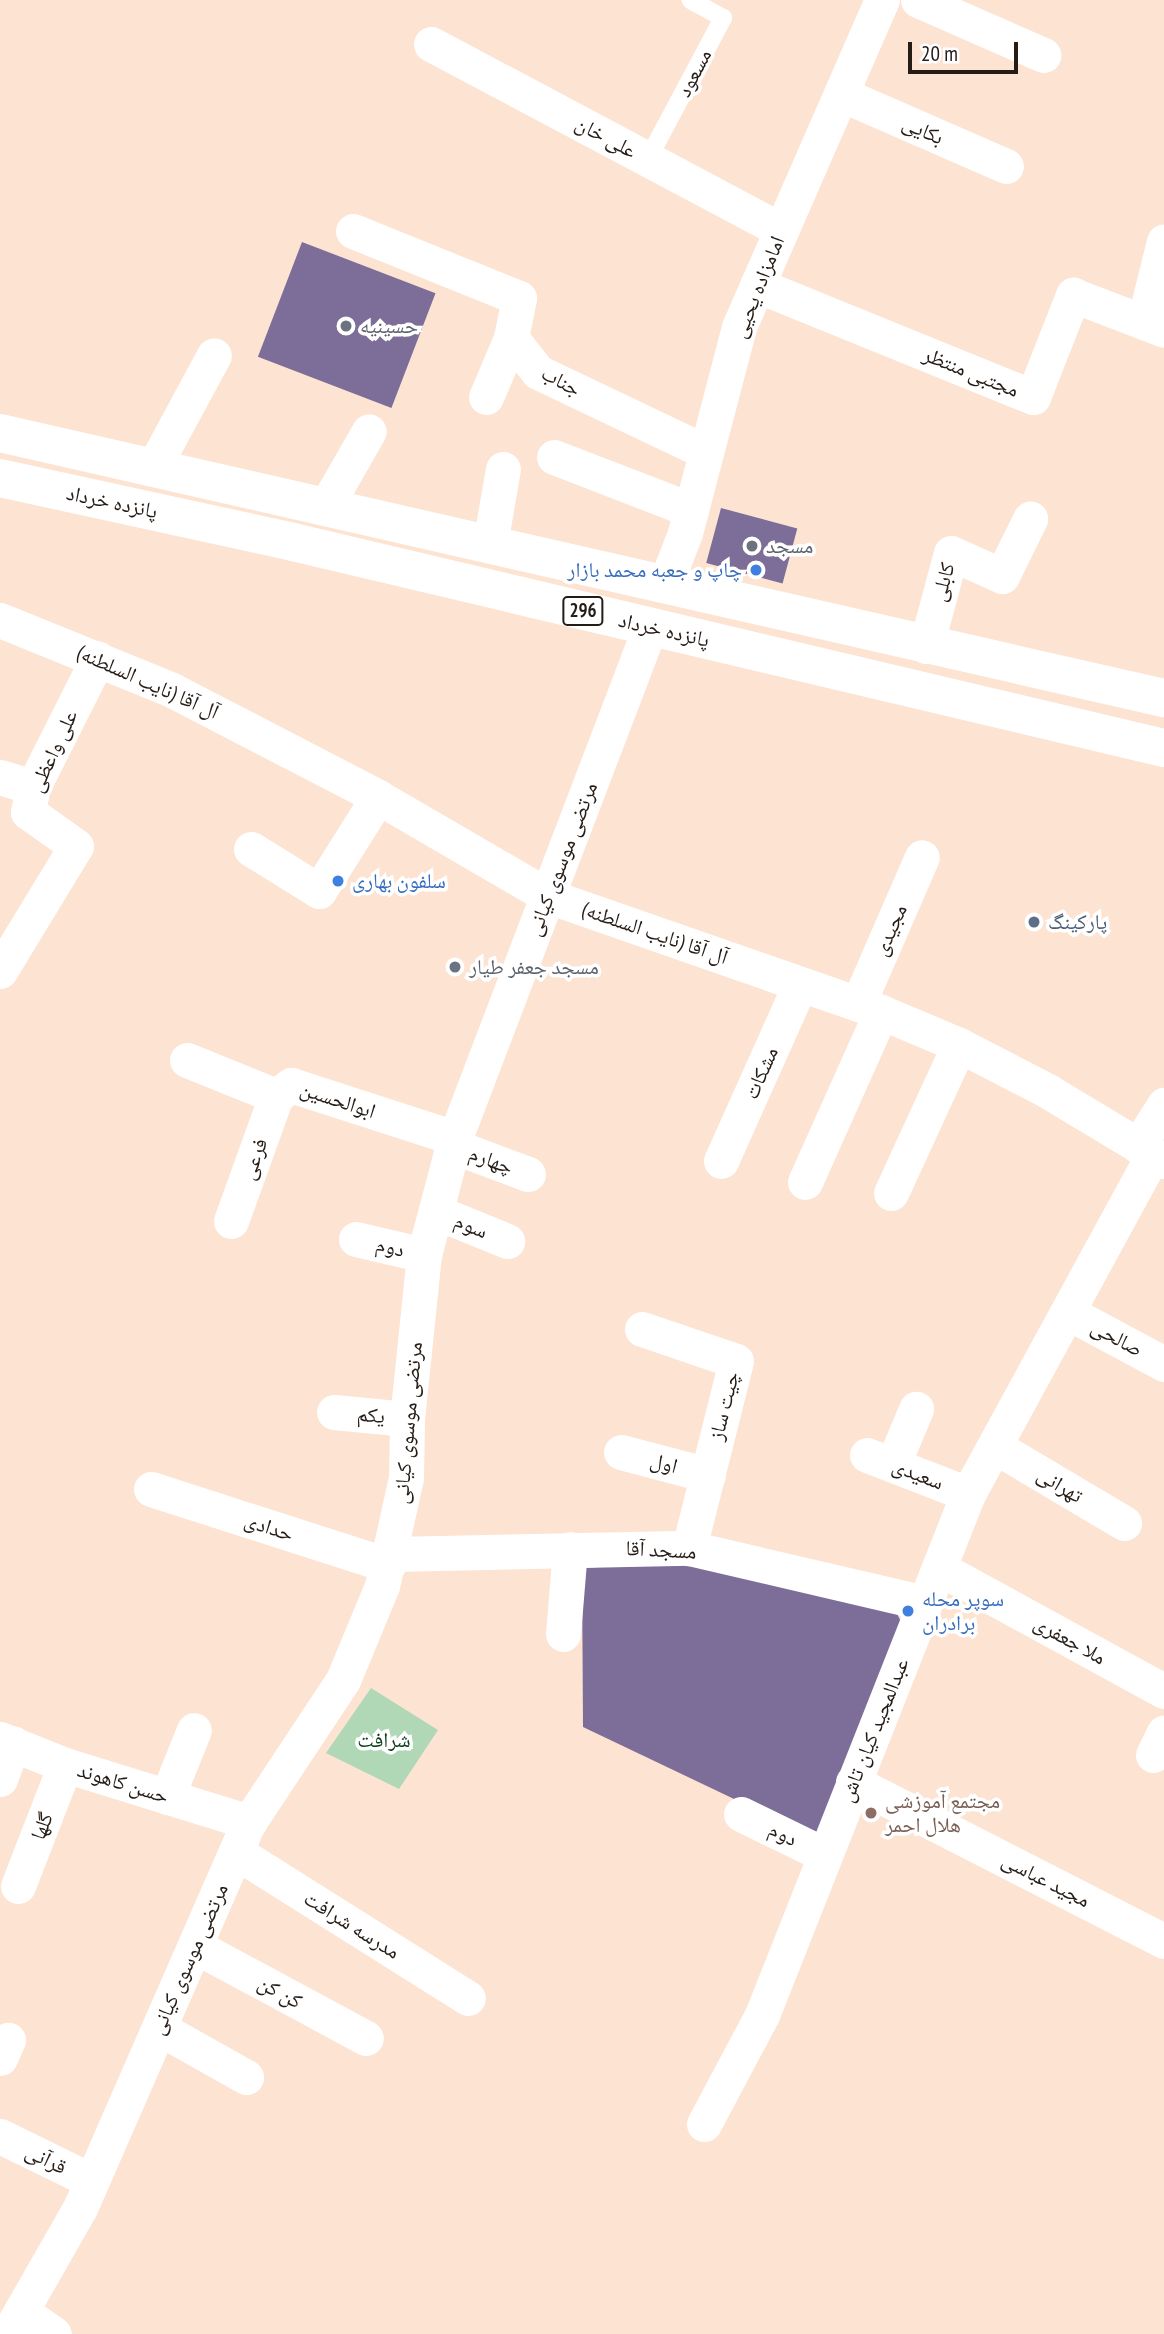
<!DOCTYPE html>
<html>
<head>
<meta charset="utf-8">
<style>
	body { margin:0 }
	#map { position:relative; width:1164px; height:2334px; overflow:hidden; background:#fde3d1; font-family:"PT Sans Narrow","Noto Naskh Arabic",sans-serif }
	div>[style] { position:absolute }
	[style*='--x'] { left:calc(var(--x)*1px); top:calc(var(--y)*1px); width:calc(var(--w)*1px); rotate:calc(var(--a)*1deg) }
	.green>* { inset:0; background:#b0d8b7 }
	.building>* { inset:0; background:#7d6d99; transform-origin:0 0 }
	.lane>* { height:18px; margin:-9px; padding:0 9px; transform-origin:9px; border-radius:9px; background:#fff }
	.street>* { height:35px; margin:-17.5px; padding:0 17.5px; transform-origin:17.5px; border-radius:17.5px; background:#fff }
	.primary>* { height:38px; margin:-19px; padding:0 19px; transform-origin:19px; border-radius:19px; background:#fff }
	.dots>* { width:19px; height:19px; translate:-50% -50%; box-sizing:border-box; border:4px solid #fff; border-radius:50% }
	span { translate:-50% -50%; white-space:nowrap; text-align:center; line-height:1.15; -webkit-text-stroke:7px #fff; paint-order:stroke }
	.shield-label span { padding:2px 5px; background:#fff; border:2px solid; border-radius:5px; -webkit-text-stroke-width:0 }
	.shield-label { font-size:19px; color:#251c16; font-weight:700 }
	.street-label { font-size:21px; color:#251c16 }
	.worship-label { font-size:21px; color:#5b616d }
	.left { translate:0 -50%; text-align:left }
	.shop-label { font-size:21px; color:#366cbe }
	.right { translate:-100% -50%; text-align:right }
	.service-label { font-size:21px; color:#4e5e75 }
	.park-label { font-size:21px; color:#0a3d1a }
	.education-label { font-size:21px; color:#785e54 }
	.scale { position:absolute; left:908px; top:42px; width:110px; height:32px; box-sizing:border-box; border:4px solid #251c16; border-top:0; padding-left:9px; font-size:21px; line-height:24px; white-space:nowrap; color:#251c16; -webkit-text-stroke:5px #fff; paint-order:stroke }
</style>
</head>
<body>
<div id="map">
	<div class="green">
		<div style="clip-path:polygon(371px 1688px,438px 1730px,399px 1789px,326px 1753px)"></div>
	</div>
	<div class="building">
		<div style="left:302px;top:242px;width:143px;height:123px;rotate:21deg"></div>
		<div style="left:721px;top:508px;width:79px;height:57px;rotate:15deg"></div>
		<div style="clip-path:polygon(689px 1562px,891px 1601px,903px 1626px,818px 1839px,583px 1727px,582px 1568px)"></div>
	</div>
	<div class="lane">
		<div style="--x:648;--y:159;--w:160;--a:-62"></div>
		<div style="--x:723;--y:18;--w:37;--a:-151"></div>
	</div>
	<div class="street">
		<div style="--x:918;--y:0;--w:137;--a:23.7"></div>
		<div style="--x:431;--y:44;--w:396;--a:28"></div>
		<div style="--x:841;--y:94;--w:180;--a:23.6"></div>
		<div style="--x:353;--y:231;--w:179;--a:22"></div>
		<div style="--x:519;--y:298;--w:41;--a:101.3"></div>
		<div style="--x:511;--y:338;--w:43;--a:51.5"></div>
		<div style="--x:538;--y:372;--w:186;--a:25.5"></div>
		<div style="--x:757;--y:285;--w:298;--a:22.1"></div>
		<div style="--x:1033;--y:397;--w:110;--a:-68.6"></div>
		<div style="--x:1073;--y:295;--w:97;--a:21"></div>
		<div style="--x:1144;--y:322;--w:83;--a:-76.1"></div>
		<div style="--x:486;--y:397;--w:64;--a:-67"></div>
		<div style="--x:554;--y:457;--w:147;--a:21.1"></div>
		<div style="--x:153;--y:468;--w:128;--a:-61.6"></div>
		<div style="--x:326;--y:506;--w:86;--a:-60.2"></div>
		<div style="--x:490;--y:544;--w:76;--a:-80.2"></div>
		<div style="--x:665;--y:585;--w:56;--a:-69"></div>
		<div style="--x:685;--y:533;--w:213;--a:-75.3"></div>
		<div style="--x:739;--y:327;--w:357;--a:-66.4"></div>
		<div style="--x:0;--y:620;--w:186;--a:22.1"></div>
		<div style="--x:172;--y:690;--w:232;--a:27.4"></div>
		<div style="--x:378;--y:797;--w:197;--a:30.2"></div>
		<div style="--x:548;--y:896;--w:353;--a:19.2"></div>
		<div style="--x:881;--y:1012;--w:85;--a:22.9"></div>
		<div style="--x:959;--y:1045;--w:98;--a:27.3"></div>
		<div style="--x:1046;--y:1090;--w:138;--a:31"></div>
		<div style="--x:926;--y:646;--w:96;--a:-75"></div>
		<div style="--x:951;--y:553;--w:56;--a:24.3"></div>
		<div style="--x:1002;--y:576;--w:64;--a:-63.8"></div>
		<div style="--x:0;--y:777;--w:34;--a:17"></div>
		<div style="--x:251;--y:849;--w:80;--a:31.7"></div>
		<div style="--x:319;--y:891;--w:111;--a:-57.9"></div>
		<div style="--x:0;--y:971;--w:146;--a:-58.7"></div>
		<div style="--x:76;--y:846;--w:59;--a:-144.7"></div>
		<div style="--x:28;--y:812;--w:25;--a:-79"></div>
		<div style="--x:33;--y:787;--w:144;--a:-63.3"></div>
		<div style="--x:858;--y:1004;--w:160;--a:-66.5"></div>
		<div style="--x:187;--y:1060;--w:96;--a:22"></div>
		<div style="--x:276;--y:1096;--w:19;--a:-36"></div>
		<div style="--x:291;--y:1085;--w:172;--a:17.9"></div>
		<div style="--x:453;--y:1146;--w:80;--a:20.5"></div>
		<div style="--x:1138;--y:1146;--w:49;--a:-57.6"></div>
		<div style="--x:721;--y:1161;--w:194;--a:-65.9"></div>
		<div style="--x:805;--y:1182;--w:186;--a:-65.9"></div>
		<div style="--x:891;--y:1193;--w:163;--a:-65.3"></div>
		<div style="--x:436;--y:1212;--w:77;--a:22.2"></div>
		<div style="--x:231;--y:1221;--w:133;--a:-70.2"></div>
		<div style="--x:356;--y:1239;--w:70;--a:13.2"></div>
		<div style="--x:1069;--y:1313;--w:108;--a:28.2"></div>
		<div style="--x:642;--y:1329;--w:99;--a:18.8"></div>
		<div style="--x:736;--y:1361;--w:193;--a:104.1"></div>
		<div style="--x:334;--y:1412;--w:73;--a:5.5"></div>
		<div style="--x:996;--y:1447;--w:149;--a:30.7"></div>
		<div style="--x:621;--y:1452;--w:90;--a:14.8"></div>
		<div style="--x:867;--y:1455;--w:108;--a:21.1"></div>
		<div style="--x:893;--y:1464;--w:60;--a:-67.3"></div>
		<div style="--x:151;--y:1489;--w:249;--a:17.8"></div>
		<div style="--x:392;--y:1554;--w:297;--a:-1.2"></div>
		<div style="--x:689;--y:1548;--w:242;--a:13.1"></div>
		<div style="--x:939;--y:1568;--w:256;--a:28.7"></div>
		<div style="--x:563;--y:1634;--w:85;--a:-85.3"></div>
		<div style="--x:0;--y:1739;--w:70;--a:21.8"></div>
		<div style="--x:65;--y:1765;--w:193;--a:17.2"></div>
		<div style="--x:1153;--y:1755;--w:25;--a:-64"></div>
		<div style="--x:0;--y:1779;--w:38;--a:-70"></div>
		<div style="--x:853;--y:1782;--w:349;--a:27.1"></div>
		<div style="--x:167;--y:1797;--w:72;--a:-68.1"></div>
		<div style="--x:741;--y:1814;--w:93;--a:26"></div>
		<div style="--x:236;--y:1852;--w:274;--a:32.2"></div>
		<div style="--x:18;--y:1886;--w:130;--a:-68.8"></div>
		<div style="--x:195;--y:1946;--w:194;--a:28.3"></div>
		<div style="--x:159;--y:2028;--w:100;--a:29.4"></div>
		<div style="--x:0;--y:2058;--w:20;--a:-66"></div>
		<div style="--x:704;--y:2124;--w:123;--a:-62"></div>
		<div style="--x:762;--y:2015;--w:560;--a:-68.43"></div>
		<div style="--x:968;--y:1494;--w:386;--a:-61.4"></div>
		<div style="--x:0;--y:2136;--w:102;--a:26.1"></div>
		<div style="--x:21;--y:2311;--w:40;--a:34.9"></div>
		<div style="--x:8;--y:2334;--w:145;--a:-60.3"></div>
		<div style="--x:80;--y:2208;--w:421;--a:-66.4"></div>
		<div style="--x:249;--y:1822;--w:170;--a:-56.5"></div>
		<div style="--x:343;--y:1680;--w:102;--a:-67.5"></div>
		<div style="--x:382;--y:1586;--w:111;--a:-77.5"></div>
		<div style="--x:406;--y:1478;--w:59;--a:-89"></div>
		<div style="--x:407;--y:1419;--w:165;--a:-84.1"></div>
		<div style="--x:424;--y:1255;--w:121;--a:-75.2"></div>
		<div style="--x:455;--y:1138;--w:547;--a:-69.11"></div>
	</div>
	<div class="primary">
		<div style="--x:0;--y:433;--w:1194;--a:12.83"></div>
		<div style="--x:0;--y:478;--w:300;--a:12.3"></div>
		<div style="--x:293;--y:542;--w:895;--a:13.31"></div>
	</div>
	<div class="dots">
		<div style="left:346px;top:326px;background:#6b7280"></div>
		<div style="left:752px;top:546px;background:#6b7280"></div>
		<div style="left:756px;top:570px;background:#3f7fe0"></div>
		<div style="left:338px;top:881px;background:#3f7fe0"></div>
		<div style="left:1034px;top:922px;background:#5c6f8a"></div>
		<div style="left:455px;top:967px;background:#6b7280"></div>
		<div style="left:908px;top:1611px;background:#3f7fe0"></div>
		<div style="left:871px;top:1813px;background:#8d6e63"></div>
	</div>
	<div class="shield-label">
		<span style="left:583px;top:611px">296</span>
	</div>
	<div class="street-label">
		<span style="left:694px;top:73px;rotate:-62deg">مسعود</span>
		<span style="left:923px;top:130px;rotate:24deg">بکایی</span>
		<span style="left:606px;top:137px;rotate:28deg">علی خان</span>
		<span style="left:758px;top:287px;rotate:-68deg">امامزاده یحیی</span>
		<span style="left:971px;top:372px;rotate:22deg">مجتبی منتظر</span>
		<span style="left:561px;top:381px;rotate:28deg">جناب</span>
		<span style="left:112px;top:502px;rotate:12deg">پانزده خرداد</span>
		<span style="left:943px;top:582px;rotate:-75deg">کابلی</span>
		<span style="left:664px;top:630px;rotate:13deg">پانزده خرداد</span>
		<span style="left:148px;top:682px;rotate:24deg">آل آقا (نایب السلطنه)</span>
		<span style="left:53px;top:751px;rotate:-65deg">علی واعظی</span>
		<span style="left:562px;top:859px;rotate:-69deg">مرتضی موسوی کیانی</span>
		<span style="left:890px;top:930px;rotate:-66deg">مجیدی</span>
		<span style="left:655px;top:933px;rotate:19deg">آل آقا (نایب السلطنه)</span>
		<span style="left:761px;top:1073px;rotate:-66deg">مشکات</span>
		<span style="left:338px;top:1100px;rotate:18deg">ابوالحسین</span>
		<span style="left:254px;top:1159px;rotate:-70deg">فرعی</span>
		<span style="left:491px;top:1160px;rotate:20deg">چهارم</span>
		<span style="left:471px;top:1226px;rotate:22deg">سوم</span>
		<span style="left:390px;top:1247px;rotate:13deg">دوم</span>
		<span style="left:1117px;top:1338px;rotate:28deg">صالحی</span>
		<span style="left:724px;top:1406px;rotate:-76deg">چیت ساز</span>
		<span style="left:371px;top:1415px;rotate:5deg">یکم</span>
		<span style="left:408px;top:1423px;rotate:-85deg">مرتضی موسوی کیانی</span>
		<span style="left:664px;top:1463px;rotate:15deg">اول</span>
		<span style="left:918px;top:1474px;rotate:21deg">سعیدی</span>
		<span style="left:1060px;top:1485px;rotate:31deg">تهرانی</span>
		<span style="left:269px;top:1527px;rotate:18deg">حدادی</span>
		<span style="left:661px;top:1550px;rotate:3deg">مسجد آقا</span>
		<span style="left:1070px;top:1640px;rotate:29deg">ملا جعفری</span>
		<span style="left:874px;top:1730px;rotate:-68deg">عبدالمجید کیان تاش</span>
		<span style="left:123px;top:1783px;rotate:17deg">حسن کاهوند</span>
		<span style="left:42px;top:1826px;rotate:-69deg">گلها</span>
		<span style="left:783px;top:1834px;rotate:26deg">دوم</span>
		<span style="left:1046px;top:1880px;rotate:27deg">مجید عباسی</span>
		<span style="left:352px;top:1925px;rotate:32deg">مدرسه شرافت</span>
		<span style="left:189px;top:1959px;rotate:-66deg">مرتضی موسوی کیانی</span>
		<span style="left:280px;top:1992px;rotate:28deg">کن کن</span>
		<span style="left:46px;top:2159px;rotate:26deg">قرآنی</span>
	</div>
	<div class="worship-label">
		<span class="left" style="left:360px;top:326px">حسینیه</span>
		<span class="left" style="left:766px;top:546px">مسجد</span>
		<span class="left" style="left:469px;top:967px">مسجد جعفر طیار</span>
	</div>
	<div class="shop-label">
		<span class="right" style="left:742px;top:570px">چاپ و جعبه محمد بازار</span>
		<span class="left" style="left:352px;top:881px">سلفون بهاری</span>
		<span class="left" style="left:922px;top:1611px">سوپر محله<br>برادران</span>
	</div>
	<div class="service-label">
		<span class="left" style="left:1048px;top:922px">پارکینگ</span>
	</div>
	<div class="park-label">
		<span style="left:384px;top:1740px">شرافت</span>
	</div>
	<div class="education-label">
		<span class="left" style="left:885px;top:1813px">مجتمع آموزشی<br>هلال احمر</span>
	</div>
	<div class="scale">20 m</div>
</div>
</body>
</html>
